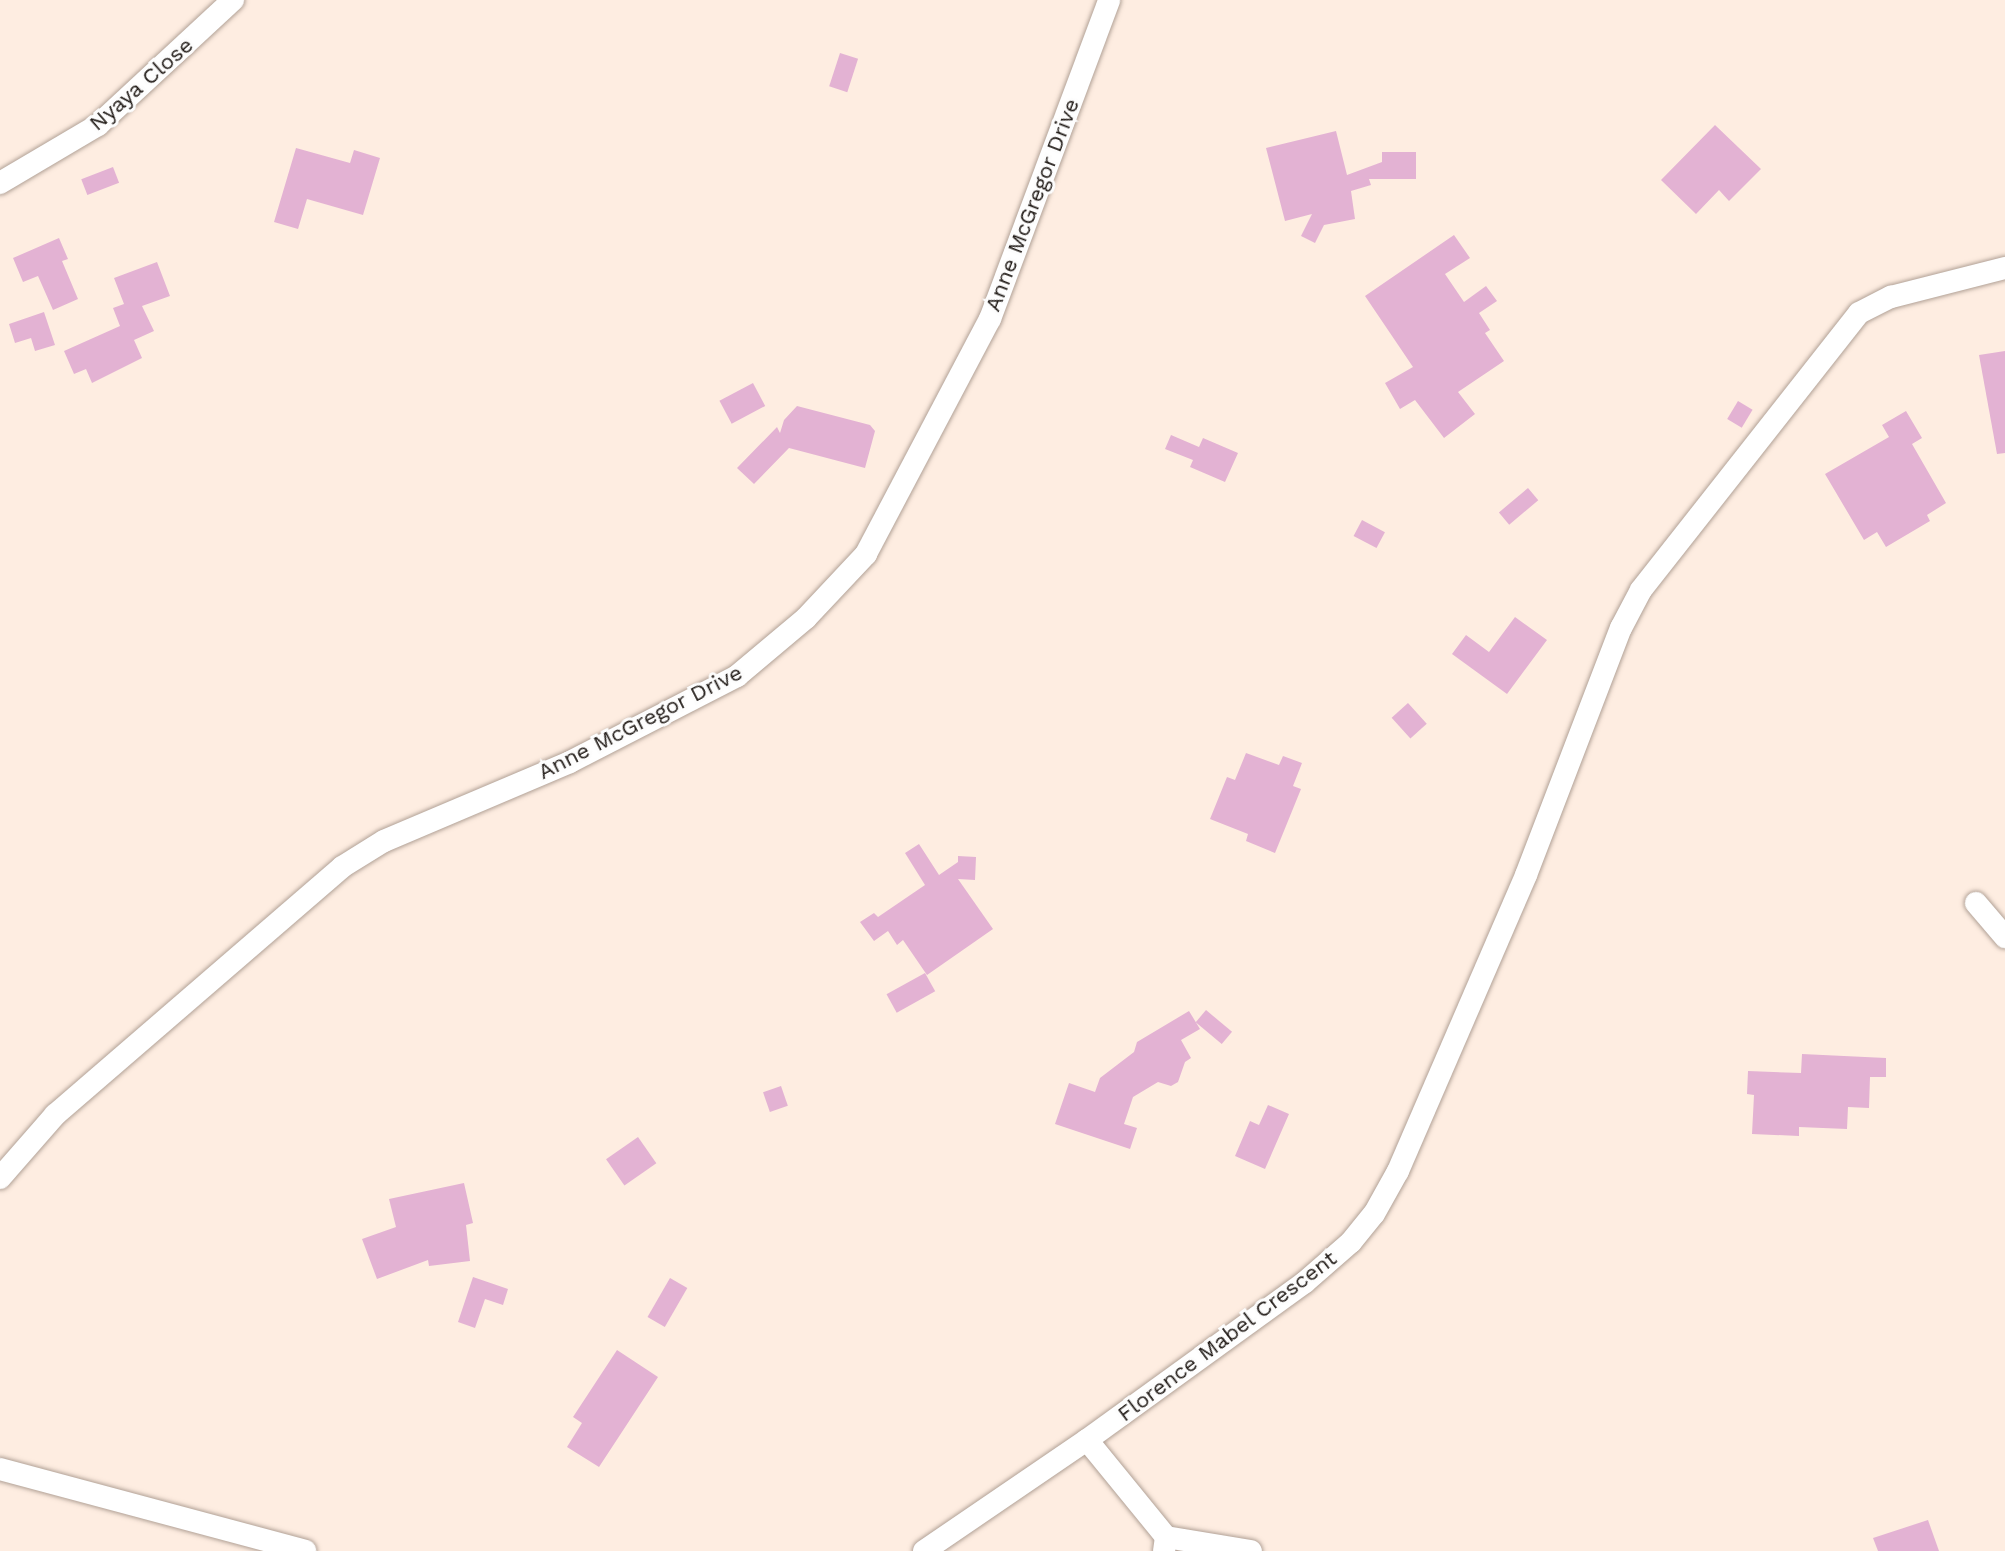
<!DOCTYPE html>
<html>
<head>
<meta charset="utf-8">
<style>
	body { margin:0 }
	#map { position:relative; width:2005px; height:1551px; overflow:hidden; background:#feede1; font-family:"Work Sans",sans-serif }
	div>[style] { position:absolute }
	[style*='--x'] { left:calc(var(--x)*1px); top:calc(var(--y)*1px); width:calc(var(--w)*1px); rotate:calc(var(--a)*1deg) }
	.building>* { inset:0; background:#e3b2d3; transform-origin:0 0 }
	.roads { filter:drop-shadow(0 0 2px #b1a196) drop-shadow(0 0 2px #b1a196) }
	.minor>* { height:22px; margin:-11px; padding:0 11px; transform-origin:11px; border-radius:11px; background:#fff }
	span { translate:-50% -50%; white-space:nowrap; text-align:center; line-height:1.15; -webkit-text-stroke:6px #fdfdfd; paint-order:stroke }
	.street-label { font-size:22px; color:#1f1915 }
</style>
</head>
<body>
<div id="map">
	<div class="building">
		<div style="left:840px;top:53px;width:19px;height:35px;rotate:18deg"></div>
		<div style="clip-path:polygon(1715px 125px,1761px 169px,1729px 201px,1719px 190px,1696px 214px,1661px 180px)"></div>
		<div style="clip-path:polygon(1336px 131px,1347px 175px,1382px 162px,1382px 152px,1416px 152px,1416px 179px,1369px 179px,1371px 185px,1351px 191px,1355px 219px,1324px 225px,1315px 243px,1301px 236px,1312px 214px,1285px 221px,1266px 148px)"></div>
		<div style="clip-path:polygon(296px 148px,350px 163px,354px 150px,380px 158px,363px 215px,307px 199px,298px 229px,274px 222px)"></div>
		<div style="left:113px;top:167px;width:17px;height:34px;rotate:69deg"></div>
		<div style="clip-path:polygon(1454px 235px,1470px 258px,1445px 274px,1464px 302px,1486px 286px,1497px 301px,1479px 313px,1490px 330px,1485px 333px,1504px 361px,1458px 392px,1475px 414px,1444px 438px,1415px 400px,1400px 409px,1385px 383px,1413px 367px,1365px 296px)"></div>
		<div style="clip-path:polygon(59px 238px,68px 259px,62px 261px,78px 299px,53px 310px,38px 276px,23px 282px,13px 258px)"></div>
		<div style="clip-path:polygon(157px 262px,170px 296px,142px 306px,154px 331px,134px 340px,142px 358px,92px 383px,86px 369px,74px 374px,64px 351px,120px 326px,113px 308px,124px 304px,114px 278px)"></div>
		<div style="clip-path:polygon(44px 312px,55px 345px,35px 351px,31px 338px,15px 343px,9px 324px)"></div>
		<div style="clip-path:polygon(2005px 351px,2005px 453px,1997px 454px,1979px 355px)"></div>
		<div style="left:753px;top:383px;width:26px;height:38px;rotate:62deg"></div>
		<div style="left:1738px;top:401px;width:17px;height:21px;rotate:31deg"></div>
		<div style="clip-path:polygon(797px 406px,870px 425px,875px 431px,865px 468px,789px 448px,754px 484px,737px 468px,777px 427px,780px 433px,784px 420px)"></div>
		<div style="clip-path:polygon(1906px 411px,1922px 438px,1912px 444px,1946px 503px,1927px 515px,1930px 521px,1886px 547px,1877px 532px,1864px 540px,1825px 474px,1889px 437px,1882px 425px)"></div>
		<div style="clip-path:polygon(1171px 435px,1199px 447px,1203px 438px,1238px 453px,1225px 482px,1190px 467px,1193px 460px,1165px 449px)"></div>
		<div style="left:1528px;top:488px;width:16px;height:38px;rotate:50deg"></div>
		<div style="left:1362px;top:520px;width:26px;height:18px;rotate:28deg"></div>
		<div style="clip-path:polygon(1515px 617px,1547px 640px,1507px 694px,1452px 654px,1466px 635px,1489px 652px)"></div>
		<div style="left:1408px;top:703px;width:28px;height:22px;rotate:48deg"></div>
		<div style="clip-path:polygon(1246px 753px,1279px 765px,1283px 756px,1302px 763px,1293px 786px,1301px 789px,1275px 853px,1246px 841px,1248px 834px,1210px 819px,1227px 777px,1235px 780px)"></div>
		<div style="clip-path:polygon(919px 844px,939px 875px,958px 862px,958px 856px,976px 857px,975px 880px,958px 879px,993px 929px,927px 975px,903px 940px,897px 945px,888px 931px,874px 941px,860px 922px,874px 913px,878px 917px,925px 885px,905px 853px)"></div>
		<div style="left:925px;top:973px;width:21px;height:44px;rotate:61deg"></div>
		<div style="left:1206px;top:1010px;width:34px;height:16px;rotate:40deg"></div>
		<div style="clip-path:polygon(1189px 1011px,1200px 1029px,1181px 1040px,1191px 1058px,1185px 1062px,1178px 1082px,1171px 1086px,1158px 1082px,1133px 1097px,1124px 1124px,1137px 1128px,1130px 1149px,1055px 1124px,1069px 1083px,1095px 1092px,1100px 1078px,1134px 1052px,1137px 1042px)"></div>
		<div style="clip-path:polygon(1802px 1054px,1886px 1058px,1886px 1077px,1870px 1077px,1869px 1108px,1848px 1107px,1847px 1129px,1799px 1127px,1799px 1136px,1752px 1134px,1754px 1095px,1747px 1094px,1748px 1071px,1801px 1073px)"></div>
		<div style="left:781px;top:1086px;width:21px;height:19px;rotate:71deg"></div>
		<div style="clip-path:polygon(1268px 1105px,1289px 1114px,1265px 1169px,1235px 1156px,1250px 1121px,1259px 1125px)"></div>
		<div style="left:638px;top:1137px;width:32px;height:39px;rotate:55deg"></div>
		<div style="clip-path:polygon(464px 1183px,473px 1223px,466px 1225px,470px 1261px,429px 1266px,428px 1260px,377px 1279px,362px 1239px,396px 1227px,389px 1199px)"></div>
		<div style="clip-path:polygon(473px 1277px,508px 1289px,503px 1305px,485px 1299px,475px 1328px,458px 1322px)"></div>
		<div style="left:670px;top:1278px;width:20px;height:45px;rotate:30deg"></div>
		<div style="clip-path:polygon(617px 1350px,658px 1377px,599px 1467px,567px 1447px,582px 1423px,573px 1417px)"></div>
		<div style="clip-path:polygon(1928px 1520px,1939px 1551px,1878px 1551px,1873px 1538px)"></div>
	</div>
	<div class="roads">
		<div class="minor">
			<div style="--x:0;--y:183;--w:114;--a:-30.6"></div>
			<div style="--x:98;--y:125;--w:184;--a:-42.8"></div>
			<div style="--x:1976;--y:903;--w:45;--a:49.5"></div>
			<div style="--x:0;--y:1178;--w:84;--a:-48.9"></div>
			<div style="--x:55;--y:1115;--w:379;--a:-40.8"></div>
			<div style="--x:342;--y:867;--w:49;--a:-31.8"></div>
			<div style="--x:384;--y:841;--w:202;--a:-23"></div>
			<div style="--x:570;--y:762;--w:188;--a:-27.2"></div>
			<div style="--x:737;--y:676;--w:90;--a:-40"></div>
			<div style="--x:806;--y:618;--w:88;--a:-46.8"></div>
			<div style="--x:866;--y:554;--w:266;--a:-62.2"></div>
			<div style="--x:990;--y:319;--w:340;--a:-69.5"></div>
			<div style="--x:1087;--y:1440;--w:125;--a:50.8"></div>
			<div style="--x:1166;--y:1537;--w:14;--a:98"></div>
			<div style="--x:0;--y:1469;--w:316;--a:15"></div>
			<div style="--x:1166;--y:1537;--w:86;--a:9.4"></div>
			<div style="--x:924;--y:1551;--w:197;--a:-34.3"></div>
			<div style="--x:1087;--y:1440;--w:268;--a:-35.9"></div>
			<div style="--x:1304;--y:1283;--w:62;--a:-41.1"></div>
			<div style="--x:1351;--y:1242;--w:36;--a:-51"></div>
			<div style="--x:1374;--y:1214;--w:49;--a:-60.8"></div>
			<div style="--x:1398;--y:1171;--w:322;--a:-66.6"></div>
			<div style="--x:1526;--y:875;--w:265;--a:-69"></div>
			<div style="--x:1621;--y:628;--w:43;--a:-62.2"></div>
			<div style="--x:1641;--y:590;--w:352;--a:-51.8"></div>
			<div style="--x:1859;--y:313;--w:36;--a:-27"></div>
			<div style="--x:1891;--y:297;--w:118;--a:-14.3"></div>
		</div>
	</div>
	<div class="street-label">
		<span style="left:141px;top:84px;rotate:-41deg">Nyaya Close</span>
		<span style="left:1032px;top:205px;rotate:-69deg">Anne McGregor Drive</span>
		<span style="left:640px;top:722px;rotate:-27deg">Anne McGregor Drive</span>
		<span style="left:1227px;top:1336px;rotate:-37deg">Florence Mabel Crescent</span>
	</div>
</div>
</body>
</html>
